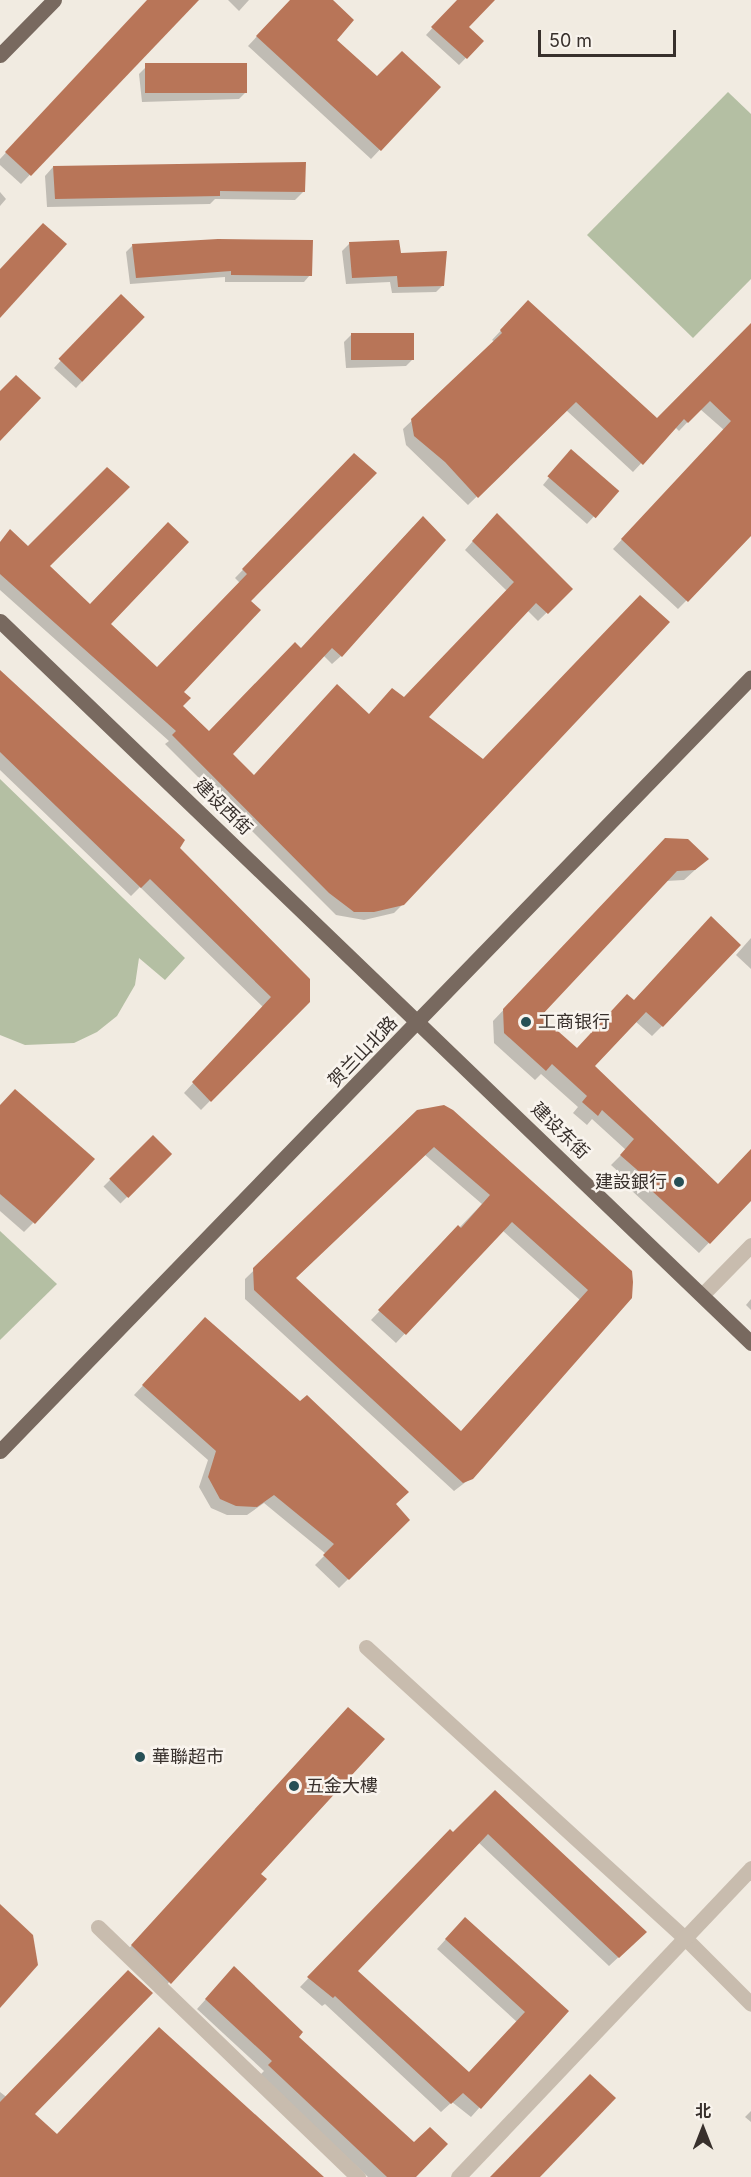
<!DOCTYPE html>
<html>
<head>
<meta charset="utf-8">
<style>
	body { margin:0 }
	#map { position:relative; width:751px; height:2177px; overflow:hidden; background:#f1ebe1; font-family:Inter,"Noto Sans SC",sans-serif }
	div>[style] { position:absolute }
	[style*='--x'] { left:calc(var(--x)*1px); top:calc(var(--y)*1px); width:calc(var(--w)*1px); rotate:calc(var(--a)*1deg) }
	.green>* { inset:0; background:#b4bfa3 }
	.shadow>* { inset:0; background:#0003; transform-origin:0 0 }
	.building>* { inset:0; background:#b87558; transform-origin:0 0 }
	.minor>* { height:15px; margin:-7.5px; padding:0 7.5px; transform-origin:7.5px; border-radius:7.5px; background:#c8bcae }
	.major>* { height:15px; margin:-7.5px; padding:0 7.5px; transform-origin:7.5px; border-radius:7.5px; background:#78695f }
	.dots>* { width:16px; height:16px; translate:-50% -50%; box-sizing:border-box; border:3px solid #f9f4ee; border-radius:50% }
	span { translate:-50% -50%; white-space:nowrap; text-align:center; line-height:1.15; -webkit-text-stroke:5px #f9f4ee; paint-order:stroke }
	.street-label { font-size:18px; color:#38302c }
	.poi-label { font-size:18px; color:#38302c }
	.left { translate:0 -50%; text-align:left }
	.right { translate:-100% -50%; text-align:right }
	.north { position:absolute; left:673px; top:2099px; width:60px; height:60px; -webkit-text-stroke:4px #f9f4ee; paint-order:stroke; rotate:0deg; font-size:16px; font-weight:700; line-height:24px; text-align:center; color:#38302c }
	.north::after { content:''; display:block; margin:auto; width:21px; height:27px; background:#38302c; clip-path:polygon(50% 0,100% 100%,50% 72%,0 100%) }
	.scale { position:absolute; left:538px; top:30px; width:138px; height:27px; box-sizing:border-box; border:3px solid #38302c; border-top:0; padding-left:8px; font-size:18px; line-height:21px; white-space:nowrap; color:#38302c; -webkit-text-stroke:4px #f9f4ee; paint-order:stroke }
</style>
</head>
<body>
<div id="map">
	<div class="green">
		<div style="clip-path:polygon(728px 92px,751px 114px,751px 279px,693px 338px,587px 235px)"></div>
		<div style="clip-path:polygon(0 779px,185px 958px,165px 980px,139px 958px,135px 985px,117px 1016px,97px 1032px,74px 1043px,25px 1045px,0 1035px)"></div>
		<div style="clip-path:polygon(0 1231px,57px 1284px,0 1340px)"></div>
	</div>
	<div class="shadow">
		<div style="clip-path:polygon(148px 0,185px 0,192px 6px,21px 184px,0 165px,0 159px)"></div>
		<div style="clip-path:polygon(228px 0,249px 0,239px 11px)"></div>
		<div style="clip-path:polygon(291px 0,331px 0,335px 40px,377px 78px,439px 87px,371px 159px,248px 46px)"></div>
		<div style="clip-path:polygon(458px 0,493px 0,467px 27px,482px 41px,459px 65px,426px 35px)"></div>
		<div style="clip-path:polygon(146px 67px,246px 92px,239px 99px,142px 102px,139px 74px)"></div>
		<div style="clip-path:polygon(53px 167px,304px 191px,295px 200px,215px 199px,210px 204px,47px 207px,45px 176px)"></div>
		<div style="clip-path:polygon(0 192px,6px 199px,0 206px)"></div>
		<div style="clip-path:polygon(349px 244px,400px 255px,443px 285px,436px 292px,392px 293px,390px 282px,346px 284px,342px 251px)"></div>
		<div style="clip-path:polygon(133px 245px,310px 275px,304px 282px,225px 282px,225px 277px,130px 284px,126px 252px)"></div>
		<div style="clip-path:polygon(114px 302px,143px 317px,76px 388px,54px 368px)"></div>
		<div style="clip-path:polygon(519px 311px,657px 420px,751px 325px,751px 535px,678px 609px,613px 549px,724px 430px,700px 409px,679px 431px,675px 427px,633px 472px,566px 410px,468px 505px,406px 445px,403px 429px,495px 342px,492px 340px)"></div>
		<div style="clip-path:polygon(351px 335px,413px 359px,406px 366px,346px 368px,344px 342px)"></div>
		<div style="clip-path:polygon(354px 455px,182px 692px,181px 706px,209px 733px,301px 650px,414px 526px,341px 656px,332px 664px,323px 655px,231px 754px,254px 776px,404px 699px,507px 591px,465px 550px,489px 523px,571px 589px,538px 621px,527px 610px,427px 717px,483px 761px,403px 904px,394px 913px,364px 920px,336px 915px,165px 744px,169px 741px,0 590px,0 542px,48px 566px,157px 669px,240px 583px,235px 578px)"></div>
		<div style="clip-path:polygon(565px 458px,617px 491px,587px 524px,543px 485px)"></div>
		<div style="clip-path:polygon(0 672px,178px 848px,308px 1001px,201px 1110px,184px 1093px,263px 1007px,140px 887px,131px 896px,0 770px)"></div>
		<div style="clip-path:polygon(655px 850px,707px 859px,684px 880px,666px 881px,539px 1016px,577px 1050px,633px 1002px,701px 928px,662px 1026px,652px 1036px,635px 1021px,593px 1066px,718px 1186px,751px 1151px,751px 1199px,699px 1253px,631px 1190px,634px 1186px,611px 1165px,626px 1150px,592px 1119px,587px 1125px,573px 1113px,578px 1107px,541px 1074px,535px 1080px,494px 1043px,493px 1021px)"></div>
		<div style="clip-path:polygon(751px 938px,751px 969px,736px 955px)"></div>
		<div style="clip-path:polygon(0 1106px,33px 1223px,24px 1232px,0 1211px)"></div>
		<div style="clip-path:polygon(evenodd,418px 1111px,630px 1272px,471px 1478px,454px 1491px,245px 1299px,245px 1279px,418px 1111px,424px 1154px,482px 1204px,371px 1320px,396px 1343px,502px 1230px,580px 1300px,460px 1433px,294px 1278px,424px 1154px)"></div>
		<div style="left:153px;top:1137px;width:24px;height:70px;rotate:45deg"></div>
		<div style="clip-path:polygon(751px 1299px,751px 1310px,746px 1305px)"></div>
		<div style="clip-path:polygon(196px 1329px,408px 1520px,339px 1588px,315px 1565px,326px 1554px,264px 1503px,247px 1515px,227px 1515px,211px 1508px,199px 1487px,208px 1460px,134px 1395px)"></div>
		<div style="clip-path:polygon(339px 1718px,258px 1874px,161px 1992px,123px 1955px)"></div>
		<div style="clip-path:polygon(495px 1792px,636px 1941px,609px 1966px,478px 1842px,356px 1971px,469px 2074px,517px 2022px,437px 1949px,456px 1928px,566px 2011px,471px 2117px,452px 2102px,441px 2112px,325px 2004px,322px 2006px,300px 1987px,450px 1831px,453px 1834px)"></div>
		<div style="clip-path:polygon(225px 1978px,297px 2037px,414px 2177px,368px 2177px,260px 2075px,264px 2071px,197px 2009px)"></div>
		<div style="clip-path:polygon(0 2092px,57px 2136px,322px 2177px,0 2177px)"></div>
		<div style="clip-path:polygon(751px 2111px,751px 2122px,745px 2117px)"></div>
	</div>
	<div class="building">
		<div style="clip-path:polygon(147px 0,199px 0,31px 176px,5px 152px)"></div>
		<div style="clip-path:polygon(290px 0,333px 0,354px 20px,337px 40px,377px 76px,402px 51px,441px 87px,381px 151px,256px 36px)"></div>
		<div style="clip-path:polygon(457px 0,495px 0,469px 27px,484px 41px,467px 59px,431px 27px)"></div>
		<div style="left:247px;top:63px;width:30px;height:102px;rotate:90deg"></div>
		<div style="clip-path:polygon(306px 162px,305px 192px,220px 191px,220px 196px,55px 199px,53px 166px)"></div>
		<div style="clip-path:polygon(43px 223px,67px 244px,0 318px,0 269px)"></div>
		<div style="clip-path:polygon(218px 239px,313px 240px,312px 276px,231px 275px,231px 271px,136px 278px,132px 244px)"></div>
		<div style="clip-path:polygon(399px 240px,401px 253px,447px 251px,444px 286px,398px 287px,397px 276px,352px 278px,349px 242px)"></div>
		<div style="left:121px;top:294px;width:33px;height:90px;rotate:44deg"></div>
		<div style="clip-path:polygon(528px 300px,657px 418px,751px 323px,751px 536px,688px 602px,621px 539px,731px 421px,710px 401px,688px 423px,684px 419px,643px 465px,576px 402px,478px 498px,445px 462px,414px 436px,411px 419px,502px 333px,500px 330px)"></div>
		<div style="left:414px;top:333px;width:27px;height:63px;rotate:90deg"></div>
		<div style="clip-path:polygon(16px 375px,41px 398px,0 441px,0 391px)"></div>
		<div style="left:571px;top:449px;width:64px;height:36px;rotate:41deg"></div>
		<div style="clip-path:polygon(354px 453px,377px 473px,251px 601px,261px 610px,184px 692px,191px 698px,183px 706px,209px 731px,295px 642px,301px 648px,423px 516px,446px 540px,342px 657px,332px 648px,233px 754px,254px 775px,337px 684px,369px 714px,392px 688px,404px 697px,514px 582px,472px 541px,497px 513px,573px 589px,548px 614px,536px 603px,429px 717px,483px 759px,640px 595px,670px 622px,404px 905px,374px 912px,354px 912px,329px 893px,172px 735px,176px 731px,0 574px,0 542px,10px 529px,28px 546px,107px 467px,130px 487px,50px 566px,90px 604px,168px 522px,189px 542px,111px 624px,157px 667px,247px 574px,242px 569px)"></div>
		<div style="clip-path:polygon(0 670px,185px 840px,180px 848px,310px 979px,310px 1002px,211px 1102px,192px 1082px,271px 997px,150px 879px,141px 888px,0 752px)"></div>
		<div style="clip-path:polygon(665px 838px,688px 839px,709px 859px,695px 870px,677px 871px,541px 1016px,577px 1048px,627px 994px,634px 1000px,711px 916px,741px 945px,663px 1027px,646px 1012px,595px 1066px,718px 1184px,751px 1149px,751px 1201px,710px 1244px,640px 1180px,643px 1175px,620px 1155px,634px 1139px,602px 1110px,598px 1116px,582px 1102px,587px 1096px,552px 1064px,546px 1071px,504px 1033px,503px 1009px)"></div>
		<div style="clip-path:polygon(15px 1089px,95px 1159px,35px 1224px,0 1194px,0 1105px)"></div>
		<div style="clip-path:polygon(evenodd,444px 1105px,453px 1110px,632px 1271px,633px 1282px,632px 1298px,473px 1479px,463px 1483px,254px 1290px,253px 1268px,417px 1110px,444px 1105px,434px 1147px,490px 1195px,461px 1228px,458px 1225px,378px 1310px,406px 1335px,512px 1222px,588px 1290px,461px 1431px,296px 1278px,434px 1147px)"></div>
		<div style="left:153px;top:1135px;width:27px;height:62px;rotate:45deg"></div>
		<div style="clip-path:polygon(205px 1317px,300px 1401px,307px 1395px,409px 1492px,396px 1504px,410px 1520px,349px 1580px,323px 1555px,334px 1544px,274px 1495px,257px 1507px,236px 1506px,220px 1499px,208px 1477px,216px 1451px,142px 1385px)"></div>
		<div style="clip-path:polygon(348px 1707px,385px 1739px,261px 1874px,267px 1879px,171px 1984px,131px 1945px)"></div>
		<div style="clip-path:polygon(495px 1790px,647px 1932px,619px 1958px,488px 1834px,358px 1971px,469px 2072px,525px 2012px,445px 1939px,465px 1917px,569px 2011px,481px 2109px,463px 2093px,451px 2104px,335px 1996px,333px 1998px,307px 1977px,450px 1829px,453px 1832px)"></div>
		<div style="clip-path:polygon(0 1904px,33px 1935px,38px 1965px,0 2008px)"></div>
		<div style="clip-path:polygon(234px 1966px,303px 2032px,299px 2037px,414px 2142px,430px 2127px,448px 2144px,416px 2177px,387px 2177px,268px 2065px,272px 2061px,205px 1999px)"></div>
		<div style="clip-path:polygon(128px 1970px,153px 1993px,35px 2114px,57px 2134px,159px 2027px,324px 2177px,0 2177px,0 2102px)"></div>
		<div style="clip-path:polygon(590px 2074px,616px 2098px,540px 2177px,490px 2177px)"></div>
	</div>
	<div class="minor">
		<div style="--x:702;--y:1295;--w:70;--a:-45.6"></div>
		<div style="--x:366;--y:1647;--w:432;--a:42.4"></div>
		<div style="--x:685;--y:1938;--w:93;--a:45"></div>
		<div style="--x:98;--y:1927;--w:361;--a:43.9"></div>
		<div style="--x:458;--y:2177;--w:426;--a:-46.5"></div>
	</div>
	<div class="major">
		<div style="--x:0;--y:55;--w:77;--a:-45.5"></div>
		<div style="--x:0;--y:621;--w:1042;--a:43.87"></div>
		<div style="--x:0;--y:1451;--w:1078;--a:-45.86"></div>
	</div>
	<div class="dots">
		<div style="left:526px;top:1022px;background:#264f55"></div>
		<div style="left:679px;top:1182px;background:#264f55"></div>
		<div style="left:140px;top:1757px;background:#264f55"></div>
		<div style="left:294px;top:1786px;background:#264f55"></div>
	</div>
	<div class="street-label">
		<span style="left:223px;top:807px;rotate:44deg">建设西街</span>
		<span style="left:363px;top:1052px;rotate:-46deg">贺兰山北路</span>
		<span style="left:560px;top:1131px;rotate:44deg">建设东街</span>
	</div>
	<div class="poi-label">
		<span class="left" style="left:538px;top:1022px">工商银行</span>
		<span class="right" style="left:667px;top:1182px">建設銀行</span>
		<span class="left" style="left:152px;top:1757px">華聯超市</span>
		<span class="left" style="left:306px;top:1786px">五金大樓</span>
	</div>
	<div class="north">北</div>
	<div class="scale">50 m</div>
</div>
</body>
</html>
